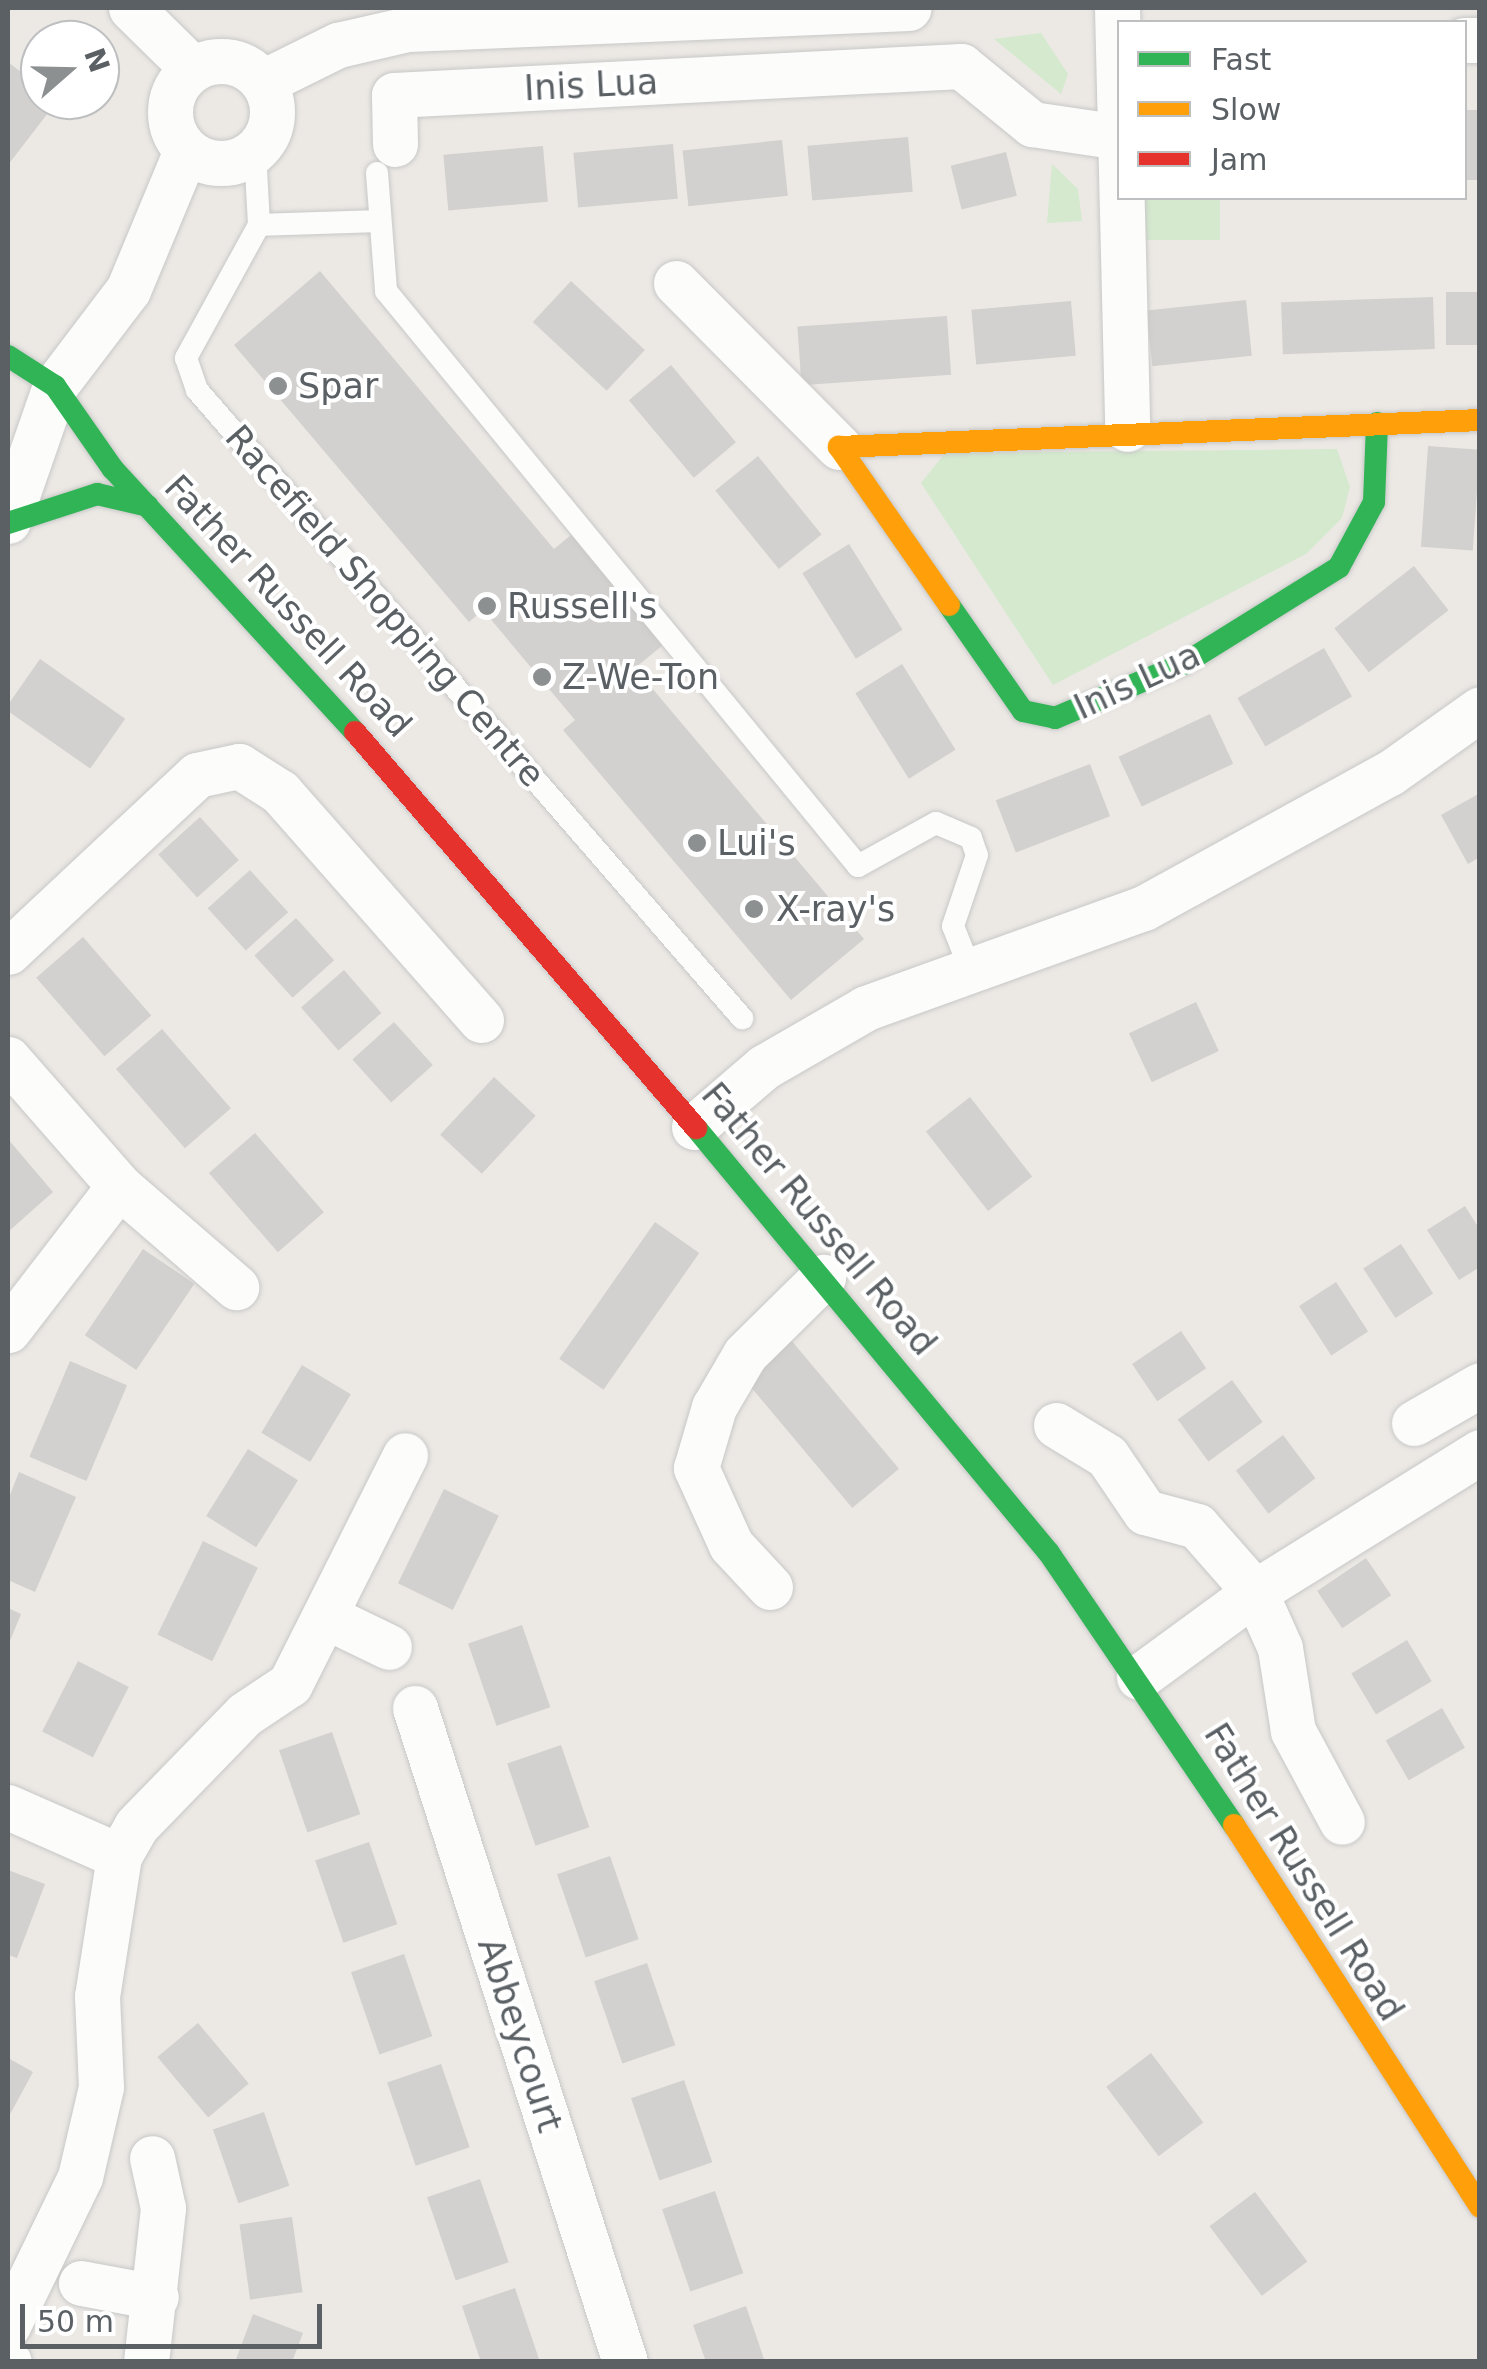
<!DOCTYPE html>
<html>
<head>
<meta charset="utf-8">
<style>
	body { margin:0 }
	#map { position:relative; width:1487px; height:2369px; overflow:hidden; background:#ece9e5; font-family:"DejaVu Sans",sans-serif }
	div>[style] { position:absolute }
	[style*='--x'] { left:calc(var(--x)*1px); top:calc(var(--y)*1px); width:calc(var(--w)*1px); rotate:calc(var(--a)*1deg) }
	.green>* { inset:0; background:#d4e9ce; transform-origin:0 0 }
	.building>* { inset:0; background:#d3d1cf; transform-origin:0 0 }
	.roads { filter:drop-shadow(0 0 2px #c8c8c7) drop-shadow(0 0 2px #c8c8c7) }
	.lane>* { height:22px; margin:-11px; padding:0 11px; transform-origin:11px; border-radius:11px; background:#fcfcfb }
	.street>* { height:45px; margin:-22.5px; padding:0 22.5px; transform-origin:22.5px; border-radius:22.5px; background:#fcfcfb }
	.street>.ring { margin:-22.5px; padding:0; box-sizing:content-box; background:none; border:45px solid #fcfcfb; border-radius:50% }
	.fast>* { height:22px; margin:-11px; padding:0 11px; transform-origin:11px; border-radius:11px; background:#30b455 }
	.slow>* { height:22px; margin:-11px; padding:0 11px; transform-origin:11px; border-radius:11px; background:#ff9f0a }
	.jam>* { height:22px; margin:-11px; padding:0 11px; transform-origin:11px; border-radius:11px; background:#e5322d }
	.dots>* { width:28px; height:28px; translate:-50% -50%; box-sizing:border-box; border:5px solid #fff; border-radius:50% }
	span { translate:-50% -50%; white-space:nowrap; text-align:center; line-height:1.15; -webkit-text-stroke:8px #fff; paint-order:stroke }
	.street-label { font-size:35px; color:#5a6064 }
	.poi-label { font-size:35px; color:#5a6064 }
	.left { translate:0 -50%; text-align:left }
	.frame { position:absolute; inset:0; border:10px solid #5a6064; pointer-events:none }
	.legend { position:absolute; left:1117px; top:20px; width:350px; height:180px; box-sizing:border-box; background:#fff; border:2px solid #bdbfc1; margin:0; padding:12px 18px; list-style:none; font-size:30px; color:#5a6064 }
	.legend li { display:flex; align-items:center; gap:20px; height:50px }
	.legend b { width:50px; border:2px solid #bdbfc1 }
	.north { position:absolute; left:20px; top:20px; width:100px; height:100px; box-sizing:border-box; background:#fff; border:2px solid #bdbfc1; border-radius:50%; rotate:70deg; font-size:28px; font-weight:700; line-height:40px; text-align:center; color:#5a6064 }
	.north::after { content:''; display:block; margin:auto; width:35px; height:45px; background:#8d9091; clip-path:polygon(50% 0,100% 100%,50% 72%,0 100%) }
	.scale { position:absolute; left:20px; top:2304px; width:302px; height:45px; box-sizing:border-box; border:5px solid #5a6064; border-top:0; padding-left:12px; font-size:30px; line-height:35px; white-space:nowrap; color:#5a6064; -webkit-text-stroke:8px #fff; paint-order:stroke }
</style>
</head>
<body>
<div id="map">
	<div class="green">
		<div style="clip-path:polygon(1041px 33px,1068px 74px,1061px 94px,994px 39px)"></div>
		<div style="clip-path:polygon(1052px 164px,1078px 189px,1082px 221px,1047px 223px)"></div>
		<div style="left:1132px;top:198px;width:88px;height:42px"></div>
		<div style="clip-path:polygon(1337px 449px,1350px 487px,1342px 518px,1306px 554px,1053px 685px,921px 483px,945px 453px)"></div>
	</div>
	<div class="building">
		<div style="clip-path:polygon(8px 62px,40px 87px,40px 100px,58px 100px,8px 165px)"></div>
		<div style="left:1464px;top:110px;width:16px;height:70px"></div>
		<div style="left:908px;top:137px;width:55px;height:101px;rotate:85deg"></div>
		<div style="left:782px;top:140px;width:56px;height:100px;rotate:84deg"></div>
		<div style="left:673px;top:144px;width:55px;height:100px;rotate:85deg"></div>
		<div style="left:543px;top:146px;width:56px;height:100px;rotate:85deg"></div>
		<div style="left:1006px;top:152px;width:45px;height:57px;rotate:76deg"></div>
		<div style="clip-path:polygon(320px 271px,554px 549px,571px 535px,663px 645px,635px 668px,864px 939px,791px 1000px,563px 730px,575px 720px,483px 610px,469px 622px,234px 345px)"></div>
		<div style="left:571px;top:281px;width:101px;height:56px;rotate:43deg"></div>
		<div style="left:1480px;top:292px;width:53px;height:34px;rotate:90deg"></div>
		<div style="left:1433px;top:297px;width:52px;height:152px;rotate:88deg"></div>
		<div style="left:1246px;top:300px;width:56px;height:100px;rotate:84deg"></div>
		<div style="left:1071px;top:301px;width:55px;height:100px;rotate:85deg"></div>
		<div style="left:947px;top:316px;width:59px;height:150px;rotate:86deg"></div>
		<div style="left:671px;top:365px;width:101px;height:55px;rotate:50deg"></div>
		<div style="left:1428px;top:446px;width:52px;height:101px;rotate:4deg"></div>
		<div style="left:758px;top:456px;width:101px;height:55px;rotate:51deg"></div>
		<div style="left:849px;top:544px;width:101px;height:55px;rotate:58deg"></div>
		<div style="left:1414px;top:566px;width:56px;height:101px;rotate:52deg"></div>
		<div style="left:1324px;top:648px;width:56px;height:100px;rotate:60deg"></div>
		<div style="left:40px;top:659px;width:104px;height:61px;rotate:35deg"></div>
		<div style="left:902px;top:664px;width:101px;height:55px;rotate:58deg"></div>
		<div style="left:1210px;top:714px;width:55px;height:101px;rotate:65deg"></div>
		<div style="left:1090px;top:764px;width:56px;height:101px;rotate:69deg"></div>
		<div style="clip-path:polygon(1480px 793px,1480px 857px,1468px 864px,1441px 815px)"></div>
		<div style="left:200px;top:817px;width:58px;height:56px;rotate:48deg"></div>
		<div style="left:250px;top:870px;width:57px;height:57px;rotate:48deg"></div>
		<div style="left:296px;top:918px;width:57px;height:56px;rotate:48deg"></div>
		<div style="left:83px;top:937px;width:104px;height:62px;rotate:49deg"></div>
		<div style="left:344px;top:970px;width:57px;height:57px;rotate:49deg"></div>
		<div style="left:1196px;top:1002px;width:54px;height:74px;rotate:65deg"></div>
		<div style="left:394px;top:1022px;width:58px;height:56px;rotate:48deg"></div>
		<div style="left:162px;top:1029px;width:105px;height:61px;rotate:49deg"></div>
		<div style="left:494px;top:1077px;width:57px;height:79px;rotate:43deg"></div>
		<div style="left:970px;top:1097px;width:101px;height:56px;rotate:52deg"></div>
		<div style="left:255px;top:1133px;width:105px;height:61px;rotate:49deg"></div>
		<div style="clip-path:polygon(8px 1139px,53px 1192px,8px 1232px)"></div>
		<div style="clip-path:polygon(1465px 1206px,1480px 1230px,1480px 1267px,1459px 1280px,1427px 1230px)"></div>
		<div style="left:655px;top:1222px;width:54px;height:167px;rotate:35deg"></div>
		<div style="left:1401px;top:1244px;width:59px;height:45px;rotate:57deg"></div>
		<div style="left:143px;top:1249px;width:62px;height:104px;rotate:34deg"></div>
		<div style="left:1336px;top:1282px;width:59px;height:44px;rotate:57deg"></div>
		<div style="left:1181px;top:1331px;width:45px;height:59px;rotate:56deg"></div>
		<div style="left:791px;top:1340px;width:168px;height:61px;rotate:50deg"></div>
		<div style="left:70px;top:1361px;width:62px;height:104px;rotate:23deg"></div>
		<div style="left:302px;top:1365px;width:57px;height:79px;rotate:31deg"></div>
		<div style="left:1232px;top:1380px;width:52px;height:67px;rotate:54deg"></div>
		<div style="left:1283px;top:1435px;width:54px;height:59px;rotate:53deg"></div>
		<div style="left:248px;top:1449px;width:59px;height:79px;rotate:32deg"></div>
		<div style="clip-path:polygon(19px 1472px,76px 1497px,35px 1592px,8px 1580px,8px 1500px)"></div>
		<div style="left:444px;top:1489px;width:61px;height:105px;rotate:26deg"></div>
		<div style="left:203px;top:1541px;width:61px;height:104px;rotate:26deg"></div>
		<div style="left:1366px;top:1558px;width:45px;height:59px;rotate:56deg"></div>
		<div style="clip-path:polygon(8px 1608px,21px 1614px,8px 1646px)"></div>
		<div style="left:522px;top:1625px;width:87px;height:57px;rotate:71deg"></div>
		<div style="left:1407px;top:1640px;width:48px;height:65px;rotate:59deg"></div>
		<div style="left:78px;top:1661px;width:57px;height:79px;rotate:27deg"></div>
		<div style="left:1442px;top:1708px;width:46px;height:65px;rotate:60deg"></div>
		<div style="left:332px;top:1732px;width:87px;height:56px;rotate:71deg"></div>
		<div style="left:561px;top:1745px;width:87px;height:57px;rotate:71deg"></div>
		<div style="left:369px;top:1842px;width:87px;height:57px;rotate:71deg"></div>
		<div style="left:610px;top:1856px;width:88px;height:56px;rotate:71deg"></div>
		<div style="clip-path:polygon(8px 1870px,45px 1884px,17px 1958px,8px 1955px)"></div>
		<div style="left:404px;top:1954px;width:87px;height:56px;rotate:71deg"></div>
		<div style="left:647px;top:1963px;width:87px;height:56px;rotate:71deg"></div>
		<div style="left:198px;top:2023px;width:79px;height:53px;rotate:50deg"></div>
		<div style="left:1151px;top:2053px;width:87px;height:56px;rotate:53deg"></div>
		<div style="clip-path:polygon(8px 2058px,33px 2072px,8px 2118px)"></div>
		<div style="left:441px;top:2064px;width:88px;height:57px;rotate:71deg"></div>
		<div style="left:684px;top:2080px;width:87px;height:56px;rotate:71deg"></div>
		<div style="left:264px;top:2112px;width:78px;height:54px;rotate:71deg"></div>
		<div style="left:480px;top:2179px;width:88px;height:56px;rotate:71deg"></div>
		<div style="left:715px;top:2191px;width:87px;height:56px;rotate:71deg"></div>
		<div style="left:1255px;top:2192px;width:87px;height:57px;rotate:53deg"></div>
		<div style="left:292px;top:2217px;width:76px;height:53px;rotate:82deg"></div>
		<div style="clip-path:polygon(515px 2288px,540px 2362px,481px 2362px,462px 2306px)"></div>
		<div style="clip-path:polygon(746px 2306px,765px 2362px,706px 2362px,693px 2325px)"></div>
		<div style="clip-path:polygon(253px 2314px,303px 2333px,292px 2362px,235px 2362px)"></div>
	</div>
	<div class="roads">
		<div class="lane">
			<div style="--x:255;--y:151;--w:74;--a:86.9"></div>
			<div style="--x:259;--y:225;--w:152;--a:118.8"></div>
			<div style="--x:186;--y:358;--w:34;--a:71"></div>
			<div style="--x:197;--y:390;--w:832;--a:49.05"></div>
			<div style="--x:377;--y:173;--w:118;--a:85.6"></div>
			<div style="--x:386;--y:291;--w:744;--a:50.62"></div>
			<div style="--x:858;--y:866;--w:89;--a:-28.9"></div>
			<div style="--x:936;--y:823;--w:38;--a:23"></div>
			<div style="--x:971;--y:838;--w:18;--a:71"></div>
			<div style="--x:977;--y:855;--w:75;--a:108.7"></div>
			<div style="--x:953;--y:926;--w:46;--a:68.4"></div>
			<div style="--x:259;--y:225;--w:118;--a:-1.9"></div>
		</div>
		<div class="street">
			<div style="--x:131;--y:8;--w:87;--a:44.5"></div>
			<div style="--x:1117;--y:8;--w:421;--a:88.6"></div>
			<div style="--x:1464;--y:40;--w:16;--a:0"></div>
			<div class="ring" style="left:170px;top:61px;width:57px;height:57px"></div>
			<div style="--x:263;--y:82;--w:84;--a:-26.3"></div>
			<div style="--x:338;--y:45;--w:72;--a:-12.9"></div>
			<div style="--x:408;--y:29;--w:501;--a:-2.4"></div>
			<div style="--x:395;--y:144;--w:49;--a:-91.2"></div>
			<div style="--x:394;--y:95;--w:568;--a:-2.93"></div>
			<div style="--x:961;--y:66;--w:92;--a:39.2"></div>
			<div style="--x:1032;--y:124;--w:89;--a:8.4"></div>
			<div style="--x:676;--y:283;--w:231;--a:45.2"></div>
			<div style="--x:8;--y:521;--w:143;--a:-70.8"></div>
			<div style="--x:55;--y:386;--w:121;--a:-52.8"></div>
			<div style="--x:128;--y:290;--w:151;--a:-67.4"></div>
			<div style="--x:8;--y:952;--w:259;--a:-43.1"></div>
			<div style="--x:197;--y:775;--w:43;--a:-12.1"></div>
			<div style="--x:239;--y:766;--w:49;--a:32.4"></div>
			<div style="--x:280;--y:792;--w:304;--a:48.6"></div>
			<div style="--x:8;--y:1059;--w:169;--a:48.8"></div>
			<div style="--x:119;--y:1186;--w:182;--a:127.6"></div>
			<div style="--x:694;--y:1127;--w:92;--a:-40.6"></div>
			<div style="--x:764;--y:1067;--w:118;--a:-30"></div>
			<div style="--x:866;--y:1008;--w:295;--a:-19.8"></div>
			<div style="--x:1144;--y:908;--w:281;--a:-28.8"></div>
			<div style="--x:1390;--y:773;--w:110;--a:-35.4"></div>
			<div style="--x:119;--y:1186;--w:155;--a:40.8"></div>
			<div style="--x:1414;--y:1423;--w:76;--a:-29.9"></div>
			<div style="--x:1056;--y:1425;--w:60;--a:31.3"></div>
			<div style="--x:1107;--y:1456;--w:68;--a:55.8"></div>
			<div style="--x:1145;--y:1512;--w:54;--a:15.1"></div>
			<div style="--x:1197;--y:1526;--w:88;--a:48.7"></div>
			<div style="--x:1255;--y:1592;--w:61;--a:65.9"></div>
			<div style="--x:1280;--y:1648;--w:84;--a:81.1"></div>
			<div style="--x:1293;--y:1731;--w:103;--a:61.7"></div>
			<div style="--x:770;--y:1587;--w:57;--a:-132.9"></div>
			<div style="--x:731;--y:1545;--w:85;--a:-114.4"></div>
			<div style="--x:696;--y:1468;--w:64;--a:-73.6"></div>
			<div style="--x:714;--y:1407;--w:61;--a:-59.7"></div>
			<div style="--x:745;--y:1354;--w:110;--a:-44.6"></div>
			<div style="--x:325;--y:1616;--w:71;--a:25.8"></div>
			<div style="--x:1139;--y:1677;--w:144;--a:-36.2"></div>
			<div style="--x:1255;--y:1592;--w:265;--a:-31.9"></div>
			<div style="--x:415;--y:1708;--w:687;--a:72.2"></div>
			<div style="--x:8;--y:1807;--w:121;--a:23.8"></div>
			<div style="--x:119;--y:1856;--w:142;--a:98.9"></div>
			<div style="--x:97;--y:1996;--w:91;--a:87.5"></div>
			<div style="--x:101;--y:2087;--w:92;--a:103.1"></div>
			<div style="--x:80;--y:2177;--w:165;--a:115.9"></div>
			<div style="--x:119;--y:1856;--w:34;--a:-60"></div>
			<div style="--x:136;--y:1826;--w:156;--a:-45.8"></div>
			<div style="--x:245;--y:1714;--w:54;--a:-33.7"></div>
			<div style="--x:290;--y:1684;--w:256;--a:-63.3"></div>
			<div style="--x:81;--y:2283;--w:76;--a:10.6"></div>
			<div style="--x:8;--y:2361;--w:1;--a:45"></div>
			<div style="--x:146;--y:2362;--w:155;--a:-83.7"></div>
			<div style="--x:163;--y:2208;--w:51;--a:-102.4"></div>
		</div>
		<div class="fast">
			<div style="--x:8;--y:356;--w:56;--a:32.6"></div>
			<div style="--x:55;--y:386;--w:101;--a:55.1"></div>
			<div style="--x:113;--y:469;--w:357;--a:47.4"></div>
			<div style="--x:8;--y:523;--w:94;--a:-18"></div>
			<div style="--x:97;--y:494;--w:52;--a:13.2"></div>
			<div style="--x:949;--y:605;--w:129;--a:55.1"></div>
			<div style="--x:1023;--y:711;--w:33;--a:12"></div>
			<div style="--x:1055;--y:718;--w:141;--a:-22.9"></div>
			<div style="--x:1185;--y:663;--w:181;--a:-31.9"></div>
			<div style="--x:1339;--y:567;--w:74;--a:-61.7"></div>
			<div style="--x:1374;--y:502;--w:79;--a:-87.8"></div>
			<div style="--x:696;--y:1128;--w:552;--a:50.29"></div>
			<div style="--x:1049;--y:1553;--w:329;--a:55.8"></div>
		</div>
		<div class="slow">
			<div style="--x:949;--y:605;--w:193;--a:-124.8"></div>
			<div style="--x:839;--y:447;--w:642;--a:-2.41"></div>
			<div style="--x:1234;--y:1825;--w:454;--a:57.2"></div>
		</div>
		<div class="jam">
			<div style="--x:355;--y:732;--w:523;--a:49.27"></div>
		</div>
	</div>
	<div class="dots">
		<div style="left:278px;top:386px;background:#8d9091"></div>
		<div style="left:487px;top:606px;background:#8d9091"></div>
		<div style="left:542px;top:677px;background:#8d9091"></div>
		<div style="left:697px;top:843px;background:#8d9091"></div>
		<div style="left:754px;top:909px;background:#8d9091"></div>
	</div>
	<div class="street-label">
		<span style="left:591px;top:85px;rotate:-3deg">Inis Lua</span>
		<span style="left:288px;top:606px;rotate:47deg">Father Russell Road</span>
		<span style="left:385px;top:606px;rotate:49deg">Racefield Shopping Centre</span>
		<span style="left:1137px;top:681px;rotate:-25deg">Inis Lua</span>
		<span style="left:819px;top:1219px;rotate:50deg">Father Russell Road</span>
		<span style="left:1304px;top:1872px;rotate:58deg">Father Russell Road</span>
		<span style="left:520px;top:2035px;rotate:72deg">Abbeycourt</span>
	</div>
	<div class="poi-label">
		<span class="left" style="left:298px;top:386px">Spar</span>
		<span class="left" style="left:507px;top:606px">Russell's</span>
		<span class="left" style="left:562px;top:677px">Z-We-Ton</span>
		<span class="left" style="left:717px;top:843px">Lui's</span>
		<span class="left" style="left:776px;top:909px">X-ray's</span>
	</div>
	<div class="frame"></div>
	<ul class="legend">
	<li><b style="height:12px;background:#30b455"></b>Fast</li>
	<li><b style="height:12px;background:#ff9f0a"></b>Slow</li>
	<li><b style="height:12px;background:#e5322d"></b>Jam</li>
	</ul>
	<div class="north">N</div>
	<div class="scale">50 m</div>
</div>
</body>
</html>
